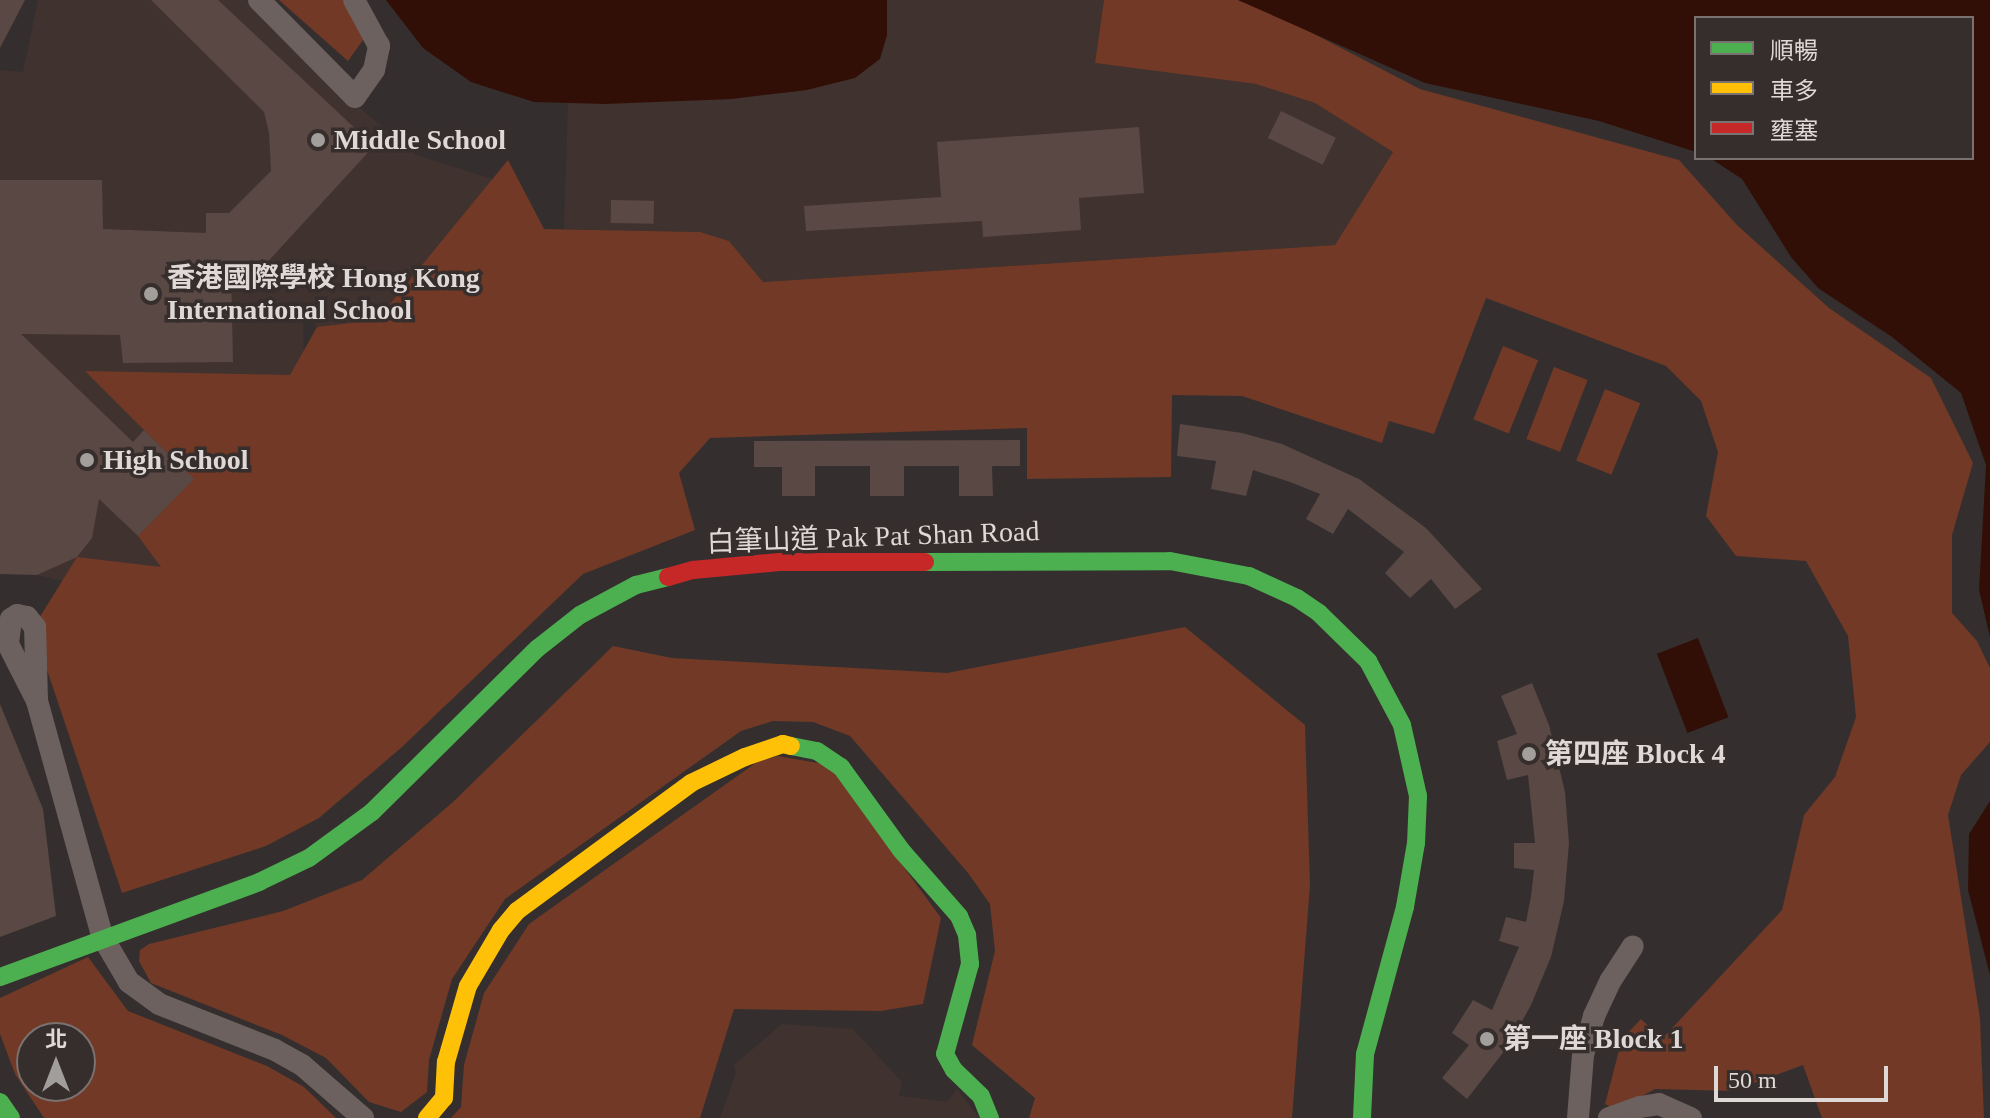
<!DOCTYPE html>
<html>
<head>
<meta charset="utf-8">
<style>
	body { margin:0 }
	#map { position:relative; width:1990px; height:1118px; overflow:hidden; background:#342f2e; font-family:"Times New Roman","Noto Sans TC",serif }
	div>[style] { position:absolute }
	[style*='--x'] { left:calc(var(--x)*1px); top:calc(var(--y)*1px); width:calc(var(--w)*1px); rotate:calc(var(--a)*1deg) }
	.built>* { inset:0; background:#40322e }
	.green>* { inset:0; background:#713926; transform-origin:0 0 }
	.water>* { inset:0; background:#320f06; transform-origin:0 0 }
	.building>* { inset:0; background:#594843; transform-origin:0 0 }
	.street>* { height:22px; margin:-11px; padding:0 11px; transform-origin:11px; border-radius:11px; background:#6c615e }
	.fast>* { height:18px; margin:-9px; padding:0 9px; transform-origin:9px; border-radius:9px; background:#4caf50 }
	.slow>* { height:18px; margin:-9px; padding:0 9px; transform-origin:9px; border-radius:9px; background:#ffc107 }
	.jam>* { height:18px; margin:-9px; padding:0 9px; transform-origin:9px; border-radius:9px; background:#c62828 }
	.dots>* { width:22px; height:22px; translate:-50% -50%; box-sizing:border-box; border:4px solid #362e2c; border-radius:50% }
	span { translate:-50% -50%; white-space:nowrap; text-align:center; line-height:1.15; -webkit-text-stroke:7px #362e2c; paint-order:stroke }
	.poi-label { font-size:28px; color:#ded9d7; font-weight:700 }
	.left { translate:0 -50%; text-align:left }
	.street-label { font-size:28px; color:#ded9d7 }
	.legend { position:absolute; left:1694px; top:16px; width:280px; height:144px; box-sizing:border-box; background:#362e2c; border:2px solid #797270; margin:0; padding:10px 14px; list-style:none; font-size:24px; color:#ded9d7 }
	.legend li { display:flex; align-items:center; gap:16px; height:40px }
	.legend b { width:40px; border:2px solid #797270 }
	.north { position:absolute; left:16px; top:1022px; width:80px; height:80px; box-sizing:border-box; background:#362e2c; border:2px solid #797270; border-radius:50%; rotate:0deg; font-size:22px; font-weight:700; line-height:32px; text-align:center; color:#ded9d7 }
	.north::after { content:''; display:block; margin:auto; width:28px; height:36px; background:#a29e9c; clip-path:polygon(50% 0,100% 100%,50% 72%,0 100%) }
	.scale { position:absolute; left:1714px; top:1066px; width:174px; height:36px; box-sizing:border-box; border:4px solid #ded9d7; border-top:0; padding-left:10px; font-size:24px; line-height:28px; white-space:nowrap; color:#ded9d7; -webkit-text-stroke:6px #362e2c; paint-order:stroke }
</style>
</head>
<body>
<div id="map">
	<div class="built">
		<div style="clip-path:polygon(38px 0,246px 0,323px 77px,416px 155px,502px 182px,361px 361px,303px 315px,305px 415px,168px 580px,113px 593px,37px 575px,0 574px,0 70px,23px 72px)"></div>
		<div style="clip-path:polygon(887px 0,1104px 0,1095px 63px,1256px 84px,1315px 103px,1393px 152px,1335px 245px,763px 282px,729px 241px,700px 232px,564px 229px,568px 103px,731px 99px,806px 90px,887px 34px)"></div>
		<div style="clip-path:polygon(782px 1024px,853px 1029px,902px 1082px,899px 1096px,947px 1102px,957px 1089px,979px 1118px,720px 1118px,736px 1073px,734px 1065px)"></div>
	</div>
	<div class="green">
		<div style="clip-path:polygon(279px 0,343px 0,368px 33px,348px 61px)"></div>
		<div style="clip-path:polygon(1104px 0,1238px 0,1289px 21px,1420px 89px,1679px 160px,1737px 225px,1829px 308px,1931px 378px,1973px 463px,1952px 535px,1952px 613px,1977px 641px,1990px 668px,1990px 742px,1961px 775px,1948px 815px,1980px 1018px,1984px 1118px,1822px 1118px,1803px 1065px,1733px 1091px,1655px 1089px,1616px 1110px,1605px 1104px,1622px 1039px,1641px 1019px,1662px 1039px,1782px 910px,1804px 815px,1835px 777px,1856px 717px,1848px 636px,1806px 561px,1736px 556px,1706px 516px,1718px 452px,1701px 401px,1666px 366px,1486px 298px,1434px 434px,1389px 421px,1382px 443px,1242px 396px,1172px 395px,1171px 477px,1027px 479px,1027px 428px,710px 438px,679px 473px,695px 530px,583px 574px,402px 747px,319px 818px,266px 846px,122px 893px,33px 628px,77px 557px,161px 567px,138px 536px,193px 479px,85px 371px,290px 375px,317px 327px,377px 320px,508px 160px,544px 229px,700px 232px,729px 241px,763px 282px,1335px 245px,1393px 152px,1315px 103px,1256px 84px,1095px 63px)"></div>
		<div style="left:1503px;top:346px;width:38px;height:79px;rotate:22deg"></div>
		<div style="left:1554px;top:367px;width:36px;height:77px;rotate:21deg"></div>
		<div style="left:1605px;top:389px;width:38px;height:77px;rotate:22deg"></div>
		<div style="clip-path:polygon(1185px 627px,1305px 725px,1310px 885px,1292px 1118px,1029px 1118px,1035px 1098px,972px 1045px,995px 951px,990px 904px,968px 873px,850px 736px,813px 722px,773px 721px,741px 731px,505px 899px,452px 979px,429px 1060px,427px 1092px,401px 1112px,369px 1102px,326px 1058px,282px 1035px,151px 983px,139px 961px,140px 950px,149px 944px,283px 911px,362px 880px,453px 802px,613px 646px,672px 658px,947px 673px)"></div>
		<div style="clip-path:polygon(778px 756px,829px 765px,941px 918px,923px 1004px,881px 1011px,734px 1009px,700px 1118px,451px 1118px,461px 1107px,464px 1065px,484px 993px,529px 924px,757px 762px)"></div>
		<div style="clip-path:polygon(evenodd,88px 957px,128px 1011px,267px 1066px,304px 1087px,336px 1118px,44px 1118px,15px 1074px,0 1034px,0 998px,88px 957px,32px 1038px,80px 1038px,80px 1086px,32px 1086px,32px 1038px)"></div>
	</div>
	<div class="water">
		<div style="clip-path:polygon(386px 0,887px 0,887px 35px,880px 59px,855px 78px,807px 90px,731px 99px,605px 104px,534px 102px,471px 82px,423px 48px)"></div>
		<div style="clip-path:polygon(1238px 0,1990px 0,1990px 637px,1979px 590px,1986px 465px,1961px 393px,1892px 337px,1818px 288px,1791px 257px,1742px 179px,1710px 158px,1972px 158px,1972px 18px,1696px 18px,1696px 152px,1599px 121px,1425px 83px)"></div>
		<div style="left:1698px;top:638px;width:85px;height:44px;rotate:69deg"></div>
		<div style="clip-path:polygon(1990px 801px,1990px 975px,1968px 890px,1969px 834px)"></div>
	</div>
	<div class="building">
		<div style="clip-path:polygon(0 0,25px 0,0 48px)"></div>
		<div style="clip-path:polygon(151px 0,218px 0,374px 146px,262px 268px,231px 267px,233px 362px,123px 363px,120px 335px,21px 334px,133px 442px,144px 430px,194px 479px,138px 536px,99px 499px,92px 538px,77px 557px,37px 575px,0 574px,0 180px,102px 180px,103px 229px,206px 233px,206px 213px,229px 213px,271px 171px,269px 133px,264px 112px)"></div>
		<div style="left:1281px;top:111px;width:61px;height:30px;rotate:26deg"></div>
		<div style="clip-path:polygon(1139px 127px,1144px 193px,1079px 198px,1081px 230px,983px 237px,982px 221px,806px 231px,804px 206px,941px 197px,937px 142px)"></div>
		<div style="left:611px;top:200px;width:43px;height:23px;rotate:1deg"></div>
		<div style="clip-path:polygon(1180px 424px,1242px 433px,1282px 444px,1359px 479px,1426px 528px,1482px 589px,1455px 609px,1431px 579px,1410px 598px,1385px 573px,1404px 552px,1348px 509px,1333px 534px,1306px 519px,1320px 494px,1290px 482px,1253px 470px,1246px 496px,1211px 489px,1216px 461px,1177px 456px)"></div>
		<div style="clip-path:polygon(1020px 440px,1020px 466px,992px 466px,993px 496px,959px 496px,959px 466px,904px 466px,904px 496px,870px 496px,870px 466px,815px 466px,815px 496px,782px 496px,782px 467px,754px 467px,754px 441px)"></div>
		<div style="clip-path:polygon(1532px 683px,1549px 725px,1565px 792px,1569px 843px,1564px 901px,1551px 957px,1531px 1005px,1509px 1045px,1467px 1099px,1442px 1078px,1469px 1045px,1452px 1033px,1473px 1000px,1492px 1010px,1519px 947px,1499px 941px,1506px 917px,1526px 922px,1531px 896px,1534px 870px,1514px 868px,1514px 843px,1535px 843px,1528px 775px,1507px 780px,1497px 741px,1517px 734px,1501px 696px)"></div>
		<div style="clip-path:polygon(0 704px,43px 809px,56px 916px,0 937px)"></div>
	</div>
	<div class="street">
		<div style="--x:259;--y:0;--w:136;--a:45.3"></div>
		<div style="--x:355;--y:97;--w:33;--a:-55"></div>
		<div style="--x:374;--y:70;--w:25;--a:-78"></div>
		<div style="--x:379;--y:46;--w:52;--a:-118.5"></div>
		<div style="--x:37;--y:701;--w:74;--a:-91.5"></div>
		<div style="--x:35;--y:627;--w:13;--a:-129"></div>
		<div style="--x:27;--y:617;--w:10;--a:-169"></div>
		<div style="--x:17;--y:615;--w:7;--a:146"></div>
		<div style="--x:11;--y:619;--w:25;--a:97"></div>
		<div style="--x:8;--y:644;--w:64;--a:63"></div>
		<div style="--x:37;--y:701;--w:244;--a:74.5"></div>
		<div style="--x:102;--y:936;--w:53;--a:59.6"></div>
		<div style="--x:129;--y:982;--w:37;--a:36"></div>
		<div style="--x:159;--y:1004;--w:125;--a:21.6"></div>
		<div style="--x:275;--y:1050;--w:31;--a:29"></div>
		<div style="--x:302;--y:1065;--w:81;--a:41"></div>
		<div style="--x:1578;--y:1118;--w:63;--a:-85.5"></div>
		<div style="--x:1583;--y:1055;--w:41;--a:-74.2"></div>
		<div style="--x:1594;--y:1016;--w:40;--a:-65"></div>
		<div style="--x:1611;--y:980;--w:40;--a:-57.1"></div>
		<div style="--x:1609;--y:1118;--w:33;--a:-20"></div>
		<div style="--x:1640;--y:1107;--w:19;--a:-9"></div>
		<div style="--x:1659;--y:1104;--w:35;--a:24"></div>
	</div>
	<div class="fast">
		<div style="--x:925;--y:562;--w:245;--a:-0.2"></div>
		<div style="--x:1170;--y:561;--w:80;--a:10.8"></div>
		<div style="--x:1249;--y:576;--w:53;--a:24.6"></div>
		<div style="--x:1297;--y:598;--w:27;--a:34"></div>
		<div style="--x:1319;--y:613;--w:69;--a:44.4"></div>
		<div style="--x:1368;--y:661;--w:72;--a:62"></div>
		<div style="--x:1402;--y:725;--w:73;--a:77.3"></div>
		<div style="--x:1418;--y:796;--w:47;--a:92.4"></div>
		<div style="--x:1416;--y:843;--w:65;--a:99.8"></div>
		<div style="--x:1405;--y:907;--w:152;--a:105.2"></div>
		<div style="--x:1365;--y:1054;--w:64;--a:92.7"></div>
		<div style="--x:791;--y:746;--w:26;--a:11"></div>
		<div style="--x:817;--y:751;--w:29;--a:34"></div>
		<div style="--x:841;--y:767;--w:102;--a:54.1"></div>
		<div style="--x:901;--y:850;--w:88;--a:48.7"></div>
		<div style="--x:959;--y:916;--w:21;--a:67"></div>
		<div style="--x:967;--y:935;--w:29;--a:84"></div>
		<div style="--x:970;--y:964;--w:93;--a:105.5"></div>
		<div style="--x:945;--y:1054;--w:18;--a:61"></div>
		<div style="--x:954;--y:1070;--w:37;--a:44"></div>
		<div style="--x:981;--y:1096;--w:24;--a:68"></div>
		<div style="--x:0;--y:977;--w:276;--a:-20.1"></div>
		<div style="--x:259;--y:882;--w:55;--a:-25.6"></div>
		<div style="--x:309;--y:858;--w:78;--a:-36.1"></div>
		<div style="--x:372;--y:812;--w:233;--a:-44.7"></div>
		<div style="--x:538;--y:648;--w:53;--a:-38.2"></div>
		<div style="--x:580;--y:615;--w:64;--a:-28.2"></div>
		<div style="--x:636;--y:585;--w:33;--a:-14"></div>
		<div style="--x:0;--y:1102;--w:19;--a:55"></div>
	</div>
	<div class="slow">
		<div style="--x:427;--y:1118;--w:26;--a:-50"></div>
		<div style="--x:444;--y:1098;--w:36;--a:-87"></div>
		<div style="--x:446;--y:1062;--w:79;--a:-73.9"></div>
		<div style="--x:468;--y:986;--w:65;--a:-59.5"></div>
		<div style="--x:501;--y:930;--w:25;--a:-50"></div>
		<div style="--x:517;--y:911;--w:216;--a:-36.3"></div>
		<div style="--x:691;--y:783;--w:60;--a:-25.7"></div>
		<div style="--x:745;--y:757;--w:40;--a:-18.9"></div>
		<div style="--x:783;--y:744;--w:8;--a:14"></div>
	</div>
	<div class="jam">
		<div style="--x:668;--y:577;--w:26;--a:-16"></div>
		<div style="--x:693;--y:570;--w:87;--a:-5.3"></div>
		<div style="--x:780;--y:562;--w:145;--a:0"></div>
	</div>
	<div class="dots">
		<div style="left:318px;top:140px;background:#a29e9c"></div>
		<div style="left:151px;top:294px;background:#a29e9c"></div>
		<div style="left:87px;top:460px;background:#a29e9c"></div>
		<div style="left:1529px;top:754px;background:#a29e9c"></div>
		<div style="left:1487px;top:1039px;background:#a29e9c"></div>
	</div>
	<div class="poi-label">
		<span class="left" style="left:334px;top:140px">Middle School</span>
		<span class="left" style="left:167px;top:294px">香港國際學校 Hong Kong<br>International School</span>
		<span class="left" style="left:103px;top:460px">High School</span>
		<span class="left" style="left:1545px;top:754px">第四座 Block 4</span>
		<span class="left" style="left:1503px;top:1039px">第一座 Block 1</span>
	</div>
	<div class="street-label">
		<span style="left:873px;top:537px;rotate:-2deg">白筆山道 Pak Pat Shan Road</span>
	</div>
	<ul class="legend">
	<li><b style="height:10px;background:#4caf50"></b>順暢</li>
	<li><b style="height:10px;background:#ffc107"></b>車多</li>
	<li><b style="height:10px;background:#c62828"></b>壅塞</li>
	</ul>
	<div class="north">北</div>
	<div class="scale">50 m</div>
</div>
</body>
</html>
